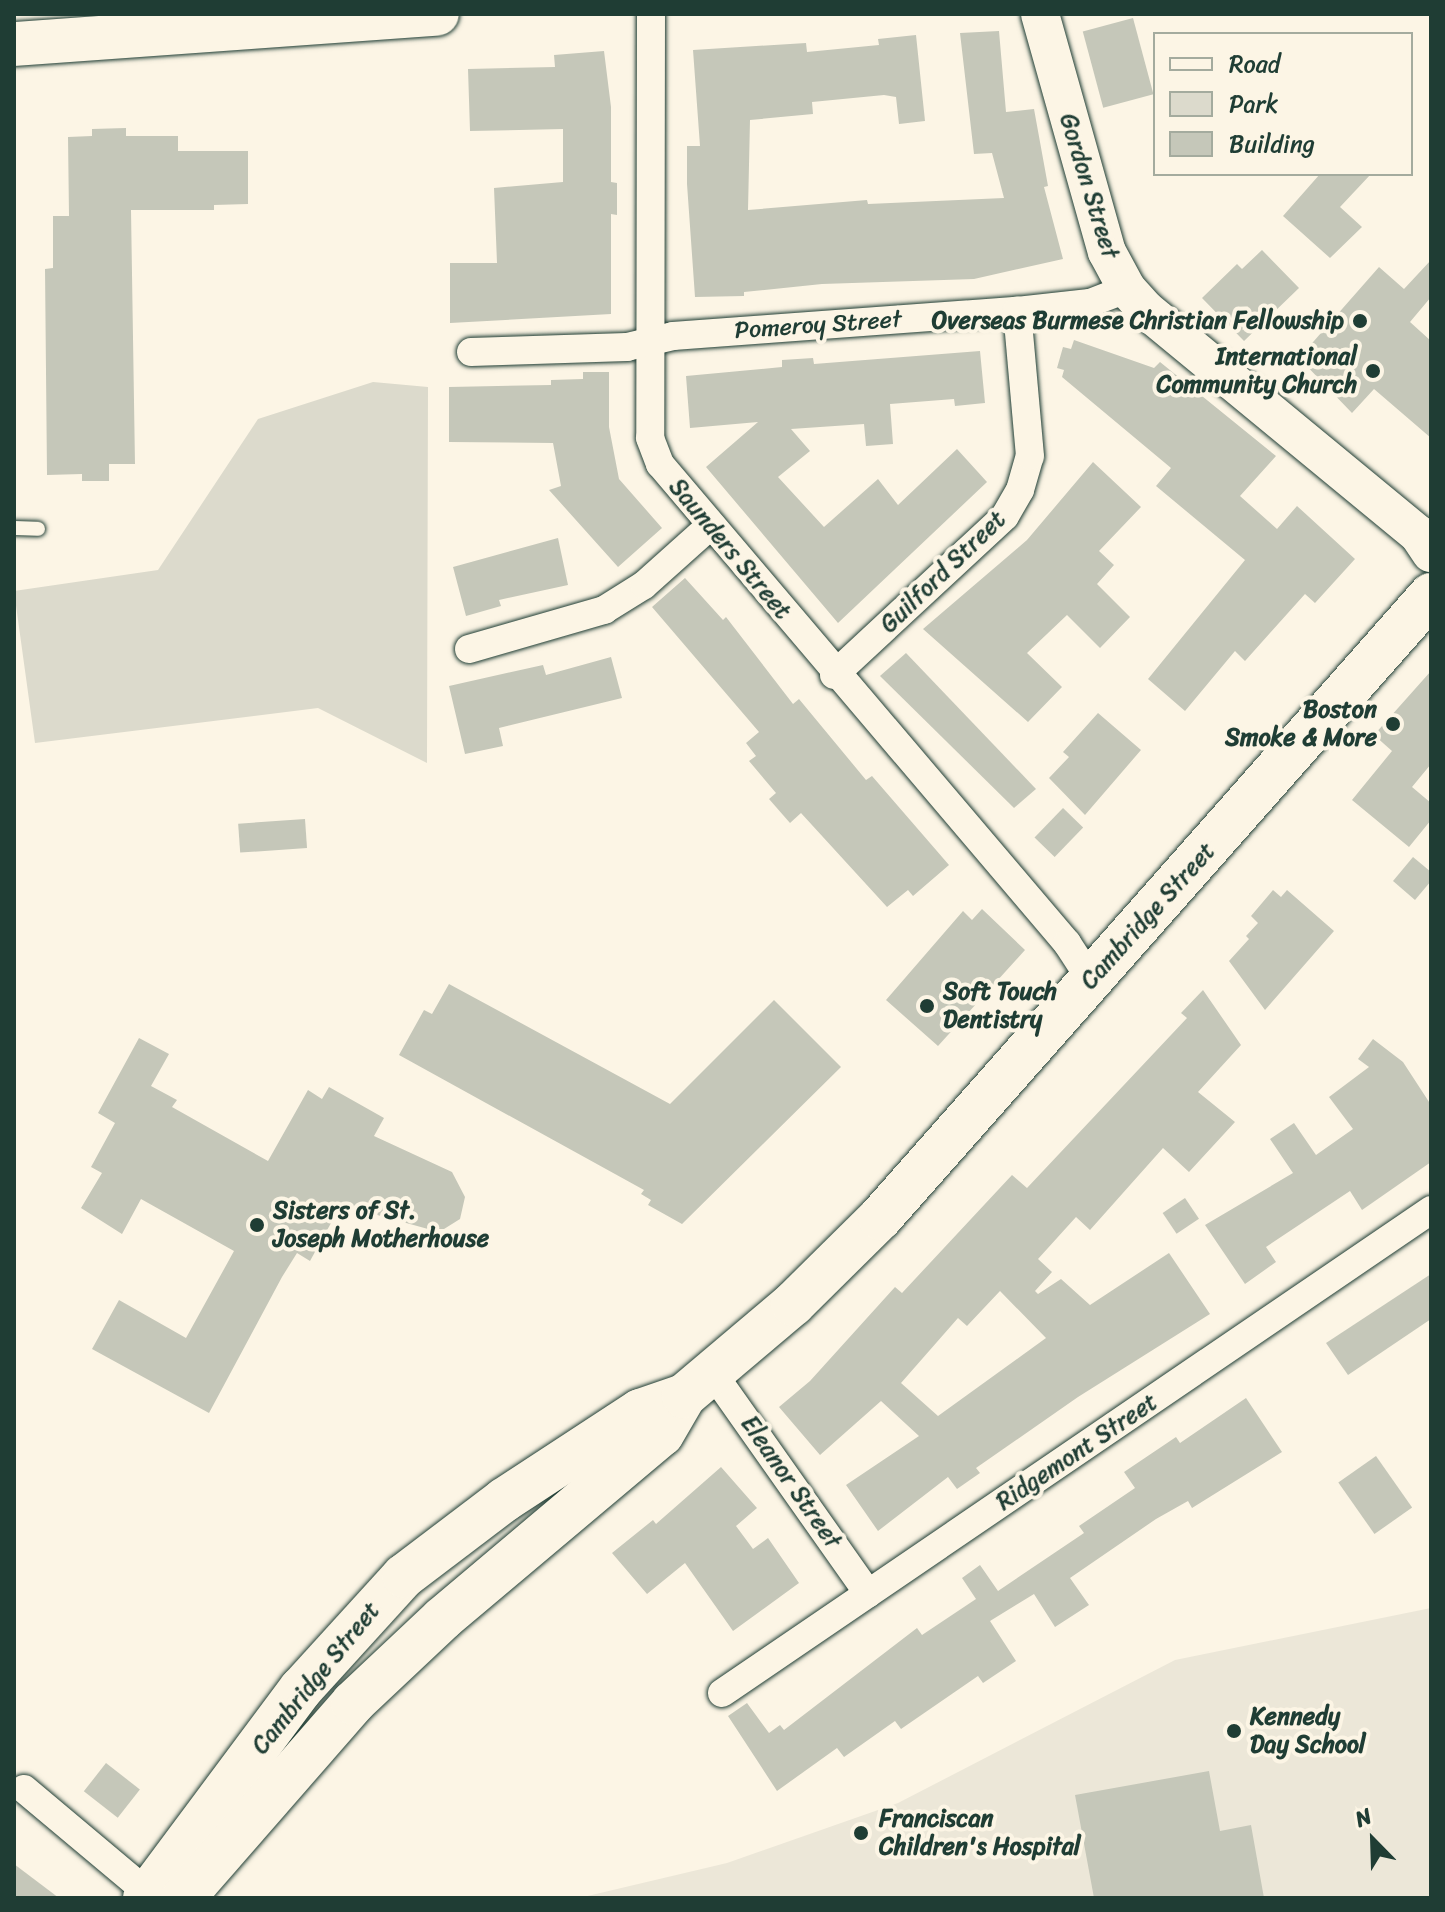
<!DOCTYPE html>
<html>
<head>
<meta charset="utf-8">
<style>
	body { margin:0 }
	#map { position:relative; width:1445px; height:1912px; overflow:hidden; background:#fcf5e5; font-family:Sriracha,sans-serif }
	div>[style] { position:absolute }
	[style*='--x'] { left:calc(var(--x)*1px); top:calc(var(--y)*1px); width:calc(var(--w)*1px); rotate:calc(var(--a)*1deg) }
	.built>* { inset:0; background:#ece7d8 }
	.green>* { inset:0; background:#dcdacc }
	.building>* { inset:0; background:#c5c7b9; transform-origin:0 0 }
	.roads { filter:drop-shadow(0 0 2px #1f3d34) drop-shadow(0 0 2px #1f3d34) }
	.lane>* { height:14px; margin:-7px; padding:0 7px; transform-origin:7px; border-radius:7px; background:#fcf5e5 }
	.street>* { height:28px; margin:-14px; padding:0 14px; transform-origin:14px; border-radius:14px; background:#fcf5e5 }
	.secondary>* { height:38px; margin:-19px; padding:0 19px; transform-origin:19px; border-radius:19px; background:#fcf5e5 }
	.primary>* { height:44px; margin:-22px; padding:0 22px; transform-origin:22px; border-radius:22px; background:#fcf5e5 }
	.dots>* { width:22px; height:22px; translate:-50% -50%; box-sizing:border-box; border:4px solid #fcf5e5; border-radius:50% }
	span { translate:-50% -50%; white-space:nowrap; text-align:center; line-height:1.15; -webkit-text-stroke:8px #fcf5e5; paint-order:stroke }
	.street-label { font-size:24px; color:#1f3d34 }
	.poi-label { font-size:24px; color:#1f3d34; font-weight:700 }
	.right { translate:-100% -50%; text-align:right }
	.left { translate:0 -50%; text-align:left }
	.frame { position:absolute; inset:0; border:16px solid #1f3d34; pointer-events:none }
	.legend { position:absolute; left:1153px; top:32px; width:260px; height:144px; box-sizing:border-box; background:#fcf5e5; border:2px solid #a4ab9e; margin:0; padding:10px 14px; list-style:none; font-size:24px; color:#1f3d34 }
	.legend li { display:flex; align-items:center; gap:16px; height:40px }
	.legend b { width:40px; border:2px solid #a4ab9e }
	.north { position:absolute; left:1333px; top:1800px; width:80px; height:80px; -webkit-text-stroke:6px #fcf5e5; paint-order:stroke; rotate:337deg; font-size:22px; font-weight:700; line-height:32px; text-align:center; color:#1f3d34 }
	.north::after { content:''; display:block; margin:auto; width:28px; height:36px; background:#1f3d34; clip-path:polygon(50% 0,100% 100%,50% 72%,0 100%) }
</style>
</head>
<body>
<div id="map">
	<div class="built">
		<div style="clip-path:polygon(1431px 1608px,1431px 1898px,579px 1898px,727px 1863px,898px 1803px,1175px 1660px)"></div>
	</div>
	<div class="green">
		<div style="clip-path:polygon(373px 382px,428px 387px,427px 763px,318px 708px,35px 743px,14px 591px,158px 570px,258px 419px)"></div>
	</div>
	<div class="building">
		<div style="left:1133px;top:18px;width:79px;height:52px;rotate:75deg"></div>
		<div style="clip-path:polygon(999px 31px,1006px 112px,1034px 109px,1048px 186px,1044px 187px,1063px 259px,974px 279px,822px 284px,744px 292px,744px 296px,695px 297px,687px 184px,687px 146px,700px 146px,693px 50px,806px 43px,807px 52px,879px 45px,878px 39px,916px 35px,925px 121px,899px 124px,896px 97px,884px 95px,812px 102px,813px 114px,750px 120px,748px 210px,867px 200px,868px 204px,1004px 198px,992px 153px,974px 154px,960px 33px)"></div>
		<div style="clip-path:polygon(604px 51px,611px 107px,611px 182px,617px 183px,617px 215px,611px 214px,611px 314px,450px 323px,450px 263px,497px 263px,494px 188px,563px 182px,563px 129px,470px 131px,468px 69px,555px 67px,554px 55px)"></div>
		<div style="clip-path:polygon(126px 128px,126px 136px,178px 136px,178px 151px,248px 151px,248px 204px,214px 205px,214px 210px,131px 210px,135px 464px,109px 464px,109px 481px,82px 481px,82px 474px,47px 475px,45px 269px,53px 268px,53px 216px,69px 216px,68px 137px,92px 136px,92px 129px)"></div>
		<div style="clip-path:polygon(1320px 174px,1371px 174px,1340px 207px,1362px 227px,1330px 258px,1283px 216px)"></div>
		<div style="clip-path:polygon(1262px 250px,1299px 288px,1244px 341px,1202px 298px,1237px 264px,1242px 269px)"></div>
		<div style="clip-path:polygon(1431px 260px,1431px 297px,1410px 322px,1431px 341px,1431px 438px,1374px 389px,1352px 413px,1299px 358px,1379px 267px,1404px 289px)"></div>
		<div style="clip-path:polygon(1074px 340px,1154px 368px,1160px 362px,1276px 456px,1240px 496px,1277px 529px,1297px 506px,1355px 559px,1315px 603px,1305px 594px,1245px 661px,1235px 651px,1185px 711px,1148px 679px,1245px 560px,1156px 486px,1171px 468px,1062px 377px,1064px 370px,1057px 368px,1063px 347px,1071px 349px)"></div>
		<div style="clip-path:polygon(980px 351px,985px 403px,955px 406px,954px 399px,890px 404px,893px 444px,866px 446px,864px 424px,791px 429px,810px 451px,778px 477px,824px 527px,878px 479px,898px 505px,957px 449px,987px 482px,838px 623px,706px 467px,758px 422px,690px 428px,686px 376px,782px 367px,782px 360px,813px 358px,814px 364px)"></div>
		<div style="clip-path:polygon(583px 372px,609px 372px,609px 427px,619px 479px,662px 528px,618px 567px,549px 490px,561px 486px,553px 443px,449px 442px,449px 387px,551px 385px,551px 380px,583px 379px)"></div>
		<div style="clip-path:polygon(1093px 462px,1141px 507px,1099px 551px,1114px 565px,1097px 584px,1130px 617px,1100px 648px,1067px 615px,1027px 653px,1062px 687px,1028px 722px,923px 629px,1027px 540px)"></div>
		<div style="clip-path:polygon(558px 538px,568px 585px,499px 600px,501px 606px,466px 616px,453px 567px)"></div>
		<div style="clip-path:polygon(685px 578px,723px 620px,726px 617px,793px 704px,799px 699px,866px 780px,872px 776px,949px 865px,913px 896px,908px 890px,887px 907px,801px 813px,790px 823px,769px 799px,776px 793px,749px 761px,756px 756px,746px 743px,759px 732px,652px 607px)"></div>
		<div style="clip-path:polygon(906px 653px,1036px 789px,1014px 808px,880px 676px)"></div>
		<div style="clip-path:polygon(611px 657px,622px 698px,499px 728px,503px 746px,465px 754px,449px 686px,543px 665px,546px 675px)"></div>
		<div style="clip-path:polygon(1431px 671px,1431px 764px,1412px 787px,1431px 803px,1431px 820px,1409px 847px,1352px 800px,1392px 751px,1374px 735px)"></div>
		<div style="clip-path:polygon(1098px 713px,1141px 750px,1085px 815px,1049px 778px,1069px 757px,1063px 752px)"></div>
		<div style="left:1063px;top:808px;width:28px;height:41px;rotate:44deg"></div>
		<div style="left:305px;top:819px;width:29px;height:67px;rotate:86deg"></div>
		<div style="clip-path:polygon(1413px 857px,1431px 872px,1431px 881px,1415px 900px,1393px 881px)"></div>
		<div style="clip-path:polygon(1273px 890px,1281px 897px,1287px 890px,1334px 931px,1265px 1010px,1229px 961px,1249px 939px,1246px 936px,1258px 923px,1251px 916px)"></div>
		<div style="clip-path:polygon(982px 909px,1025px 950px,938px 1046px,886px 1000px,963px 911px,972px 920px)"></div>
		<div style="clip-path:polygon(449px 984px,670px 1104px,774px 1000px,841px 1067px,682px 1224px,648px 1205px,651px 1200px,641px 1194px,644px 1190px,399px 1055px,424px 1010px,432px 1014px)"></div>
		<div style="clip-path:polygon(evenodd,1203px 990px,1241px 1045px,1198px 1092px,1235px 1122px,1189px 1172px,1163px 1148px,1090px 1230px,1076px 1217px,1038px 1259px,1052px 1272px,1035px 1291px,1038px 1294px,1061px 1279px,1090px 1305px,1169px 1253px,1210px 1314px,1078px 1397px,976px 1468px,980px 1473px,957px 1489px,948px 1477px,878px 1531px,846px 1485px,919px 1436px,881px 1401px,820px 1455px,779px 1407px,810px 1381px,895px 1287px,902px 1293px,1012px 1175px,1027px 1188px,1187px 1018px,1181px 1013px,1203px 990px,1000px 1291px,1046px 1338px,938px 1416px,901px 1383px,958px 1318px,967px 1326px,1000px 1291px)"></div>
		<div style="clip-path:polygon(139px 1038px,169px 1054px,151px 1086px,177px 1100px,172px 1107px,268px 1161px,308px 1090px,322px 1099px,329px 1087px,384px 1118px,374px 1136px,452px 1172px,465px 1197px,460px 1219px,444px 1229px,428px 1229px,341px 1205px,310px 1261px,297px 1253px,282px 1277px,209px 1413px,92px 1349px,119px 1300px,186px 1338px,234px 1251px,141px 1199px,122px 1234px,81px 1208px,102px 1173px,91px 1167px,115px 1123px,98px 1113px)"></div>
		<div style="clip-path:polygon(1373px 1039px,1403px 1062px,1431px 1105px,1431px 1162px,1362px 1210px,1350px 1191px,1266px 1247px,1276px 1262px,1245px 1284px,1205px 1225px,1293px 1173px,1270px 1139px,1294px 1123px,1316px 1155px,1353px 1129px,1329px 1097px,1369px 1067px,1358px 1059px)"></div>
		<div style="left:1185px;top:1198px;width:25px;height:27px;rotate:56deg"></div>
		<div style="clip-path:polygon(1431px 1274px,1431px 1319px,1348px 1375px,1326px 1343px)"></div>
		<div style="clip-path:polygon(1246px 1398px,1282px 1452px,1192px 1508px,1188px 1501px,1156px 1519px,1070px 1578px,1089px 1605px,1055px 1627px,1034px 1594px,990px 1621px,1016px 1661px,983px 1683px,978px 1676px,901px 1729px,895px 1721px,844px 1757px,837px 1748px,777px 1791px,728px 1716px,747px 1703px,769px 1733px,780px 1725px,784px 1730px,917px 1628px,922px 1635px,976px 1599px,962px 1578px,980px 1565px,998px 1591px,1084px 1533px,1079px 1526px,1135px 1488px,1124px 1472px,1176px 1437px,1180px 1443px)"></div>
		<div style="left:1376px;top:1456px;width:63px;height:46px;rotate:55deg"></div>
		<div style="clip-path:polygon(721px 1467px,757px 1508px,736px 1526px,753px 1549px,768px 1538px,799px 1583px,733px 1631px,685px 1563px,647px 1594px,612px 1553px,653px 1520px,656px 1524px)"></div>
		<div style="left:106px;top:1763px;width:43px;height:36px;rotate:38deg"></div>
		<div style="clip-path:polygon(1209px 1771px,1220px 1831px,1251px 1825px,1264px 1898px,1094px 1898px,1075px 1795px)"></div>
		<div style="clip-path:polygon(14px 1864px,59px 1898px,14px 1898px)"></div>
	</div>
	<div class="roads">
		<div class="lane">
			<div style="--x:14;--y:528;--w:24;--a:2"></div>
		</div>
		<div class="street">
			<div style="--x:651;--y:14;--w:424;--a:90.1"></div>
			<div style="--x:650;--y:438;--w:28;--a:69"></div>
			<div style="--x:660;--y:464;--w:629;--a:49.65"></div>
			<div style="--x:1067;--y:943;--w:44;--a:57"></div>
			<div style="--x:471;--y:352;--w:156;--a:-1.8"></div>
			<div style="--x:627;--y:347;--w:47;--a:-13.4"></div>
			<div style="--x:673;--y:336;--w:345;--a:-4.2"></div>
			<div style="--x:1017;--y:311;--w:73;--a:-6.3"></div>
			<div style="--x:1090;--y:303;--w:40;--a:-21"></div>
			<div style="--x:469;--y:649;--w:141;--a:-16.1"></div>
			<div style="--x:604;--y:610;--w:47;--a:-32"></div>
			<div style="--x:644;--y:585;--w:90;--a:-41.8"></div>
			<div style="--x:834;--y:675;--w:233;--a:-42.9"></div>
			<div style="--x:1005;--y:516;--w:30;--a:-60"></div>
			<div style="--x:1020;--y:490;--w:35;--a:-74"></div>
			<div style="--x:1030;--y:456;--w:146;--a:-95.1"></div>
			<div style="--x:712;--y:1372;--w:271;--a:54.8"></div>
			<div style="--x:722;--y:1693;--w:858;--a:-34.26"></div>
			<div style="--x:24;--y:1789;--w:162;--a:40"></div>
		</div>
		<div class="secondary">
			<div style="--x:1040;--y:14;--w:247;--a:74.3"></div>
			<div style="--x:1107;--y:252;--w:42;--a:61.6"></div>
			<div style="--x:1127;--y:289;--w:28;--a:48"></div>
			<div style="--x:1146;--y:310;--w:352;--a:39.5"></div>
			<div style="--x:1418;--y:534;--w:23;--a:56"></div>
		</div>
		<div class="primary">
			<div style="--x:14;--y:44;--w:424;--a:-4.1"></div>
			<div style="--x:145;--y:1898;--w:261;--a:-53.3"></div>
			<div style="--x:301;--y:1689;--w:153;--a:-47.7"></div>
			<div style="--x:404;--y:1576;--w:126;--a:-37.2"></div>
			<div style="--x:504;--y:1500;--w:163;--a:-33.2"></div>
			<div style="--x:640;--y:1411;--w:46;--a:-18.8"></div>
			<div style="--x:183;--y:1898;--w:259;--a:-48.9"></div>
			<div style="--x:353;--y:1703;--w:122;--a:-43.3"></div>
			<div style="--x:442;--y:1619;--w:287;--a:-40.1"></div>
			<div style="--x:662;--y:1434;--w:44;--a:-59.9"></div>
			<div style="--x:684;--y:1396;--w:143;--a:-40.2"></div>
			<div style="--x:793;--y:1304;--w:122;--a:-44.7"></div>
			<div style="--x:880;--y:1218;--w:832;--a:-48.51"></div>
		</div>
	</div>
	<div class="dots">
		<div style="left:1360px;top:321px;background:#1f3d34"></div>
		<div style="left:1373px;top:371px;background:#1f3d34"></div>
		<div style="left:1393px;top:724px;background:#1f3d34"></div>
		<div style="left:927px;top:1006px;background:#1f3d34"></div>
		<div style="left:257px;top:1225px;background:#1f3d34"></div>
		<div style="left:1234px;top:1731px;background:#1f3d34"></div>
		<div style="left:861px;top:1833px;background:#1f3d34"></div>
	</div>
	<div class="street-label">
		<span style="left:1089px;top:186px;rotate:73deg">Gordon Street</span>
		<span style="left:818px;top:325px;rotate:-4deg">Pomeroy Street</span>
		<span style="left:730px;top:549px;rotate:50deg">Saunders Street</span>
		<span style="left:943px;top:572px;rotate:-44deg">Guilford Street</span>
		<span style="left:1148px;top:916px;rotate:-48deg">Cambridge Street</span>
		<span style="left:1077px;top:1452px;rotate:-34deg">Ridgemont Street</span>
		<span style="left:791px;top:1482px;rotate:55deg">Eleanor Street</span>
		<span style="left:316px;top:1678px;rotate:-51deg">Cambridge Street</span>
	</div>
	<div class="poi-label">
		<span class="right" style="left:1344px;top:321px">Overseas Burmese Christian Fellowship</span>
		<span class="right" style="left:1357px;top:371px">International<br>Community Church</span>
		<span class="right" style="left:1377px;top:724px">Boston<br>Smoke &amp; More</span>
		<span class="left" style="left:943px;top:1006px">Soft Touch<br>Dentistry</span>
		<span class="left" style="left:273px;top:1225px">Sisters of St.<br>Joseph Motherhouse</span>
		<span class="left" style="left:1250px;top:1731px">Kennedy<br>Day School</span>
		<span class="left" style="left:879px;top:1833px">Franciscan<br>Children's Hospital</span>
	</div>
	<div class="frame"></div>
	<ul class="legend">
	<li><b style="height:10px;background:#fcf5e5"></b>Road</li>
	<li><b style="height:22px;background:#dcdacc"></b>Park</li>
	<li><b style="height:22px;background:#c5c7b9"></b>Building</li>
	</ul>
	<div class="north">N</div>
</div>
</body>
</html>
